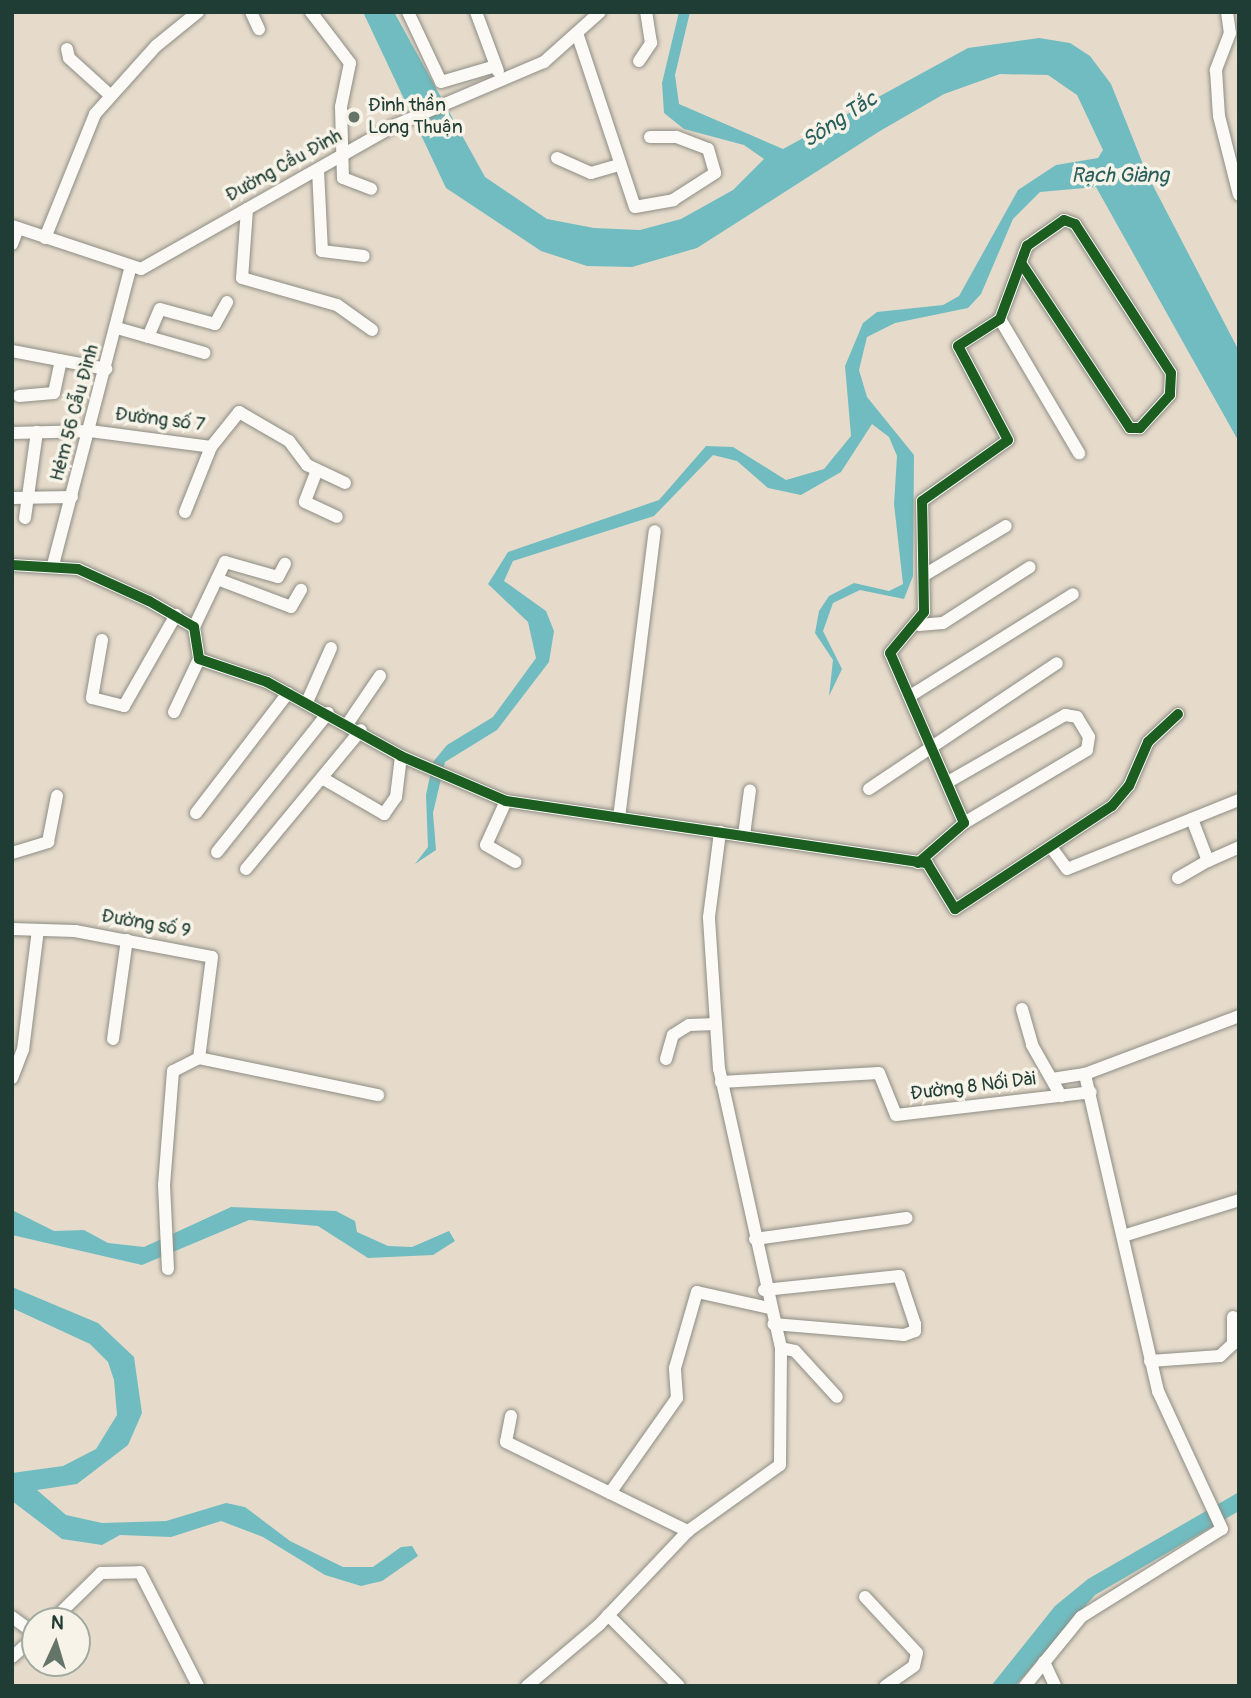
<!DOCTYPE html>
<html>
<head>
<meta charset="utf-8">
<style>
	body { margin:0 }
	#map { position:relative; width:1251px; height:1698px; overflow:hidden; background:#e6dbcb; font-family:Pangolin,sans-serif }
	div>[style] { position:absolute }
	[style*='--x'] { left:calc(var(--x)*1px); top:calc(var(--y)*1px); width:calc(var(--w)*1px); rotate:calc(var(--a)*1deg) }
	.water>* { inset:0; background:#71bcc0 }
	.roads { filter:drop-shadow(0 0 2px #8d8d84) drop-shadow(0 0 2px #8d8d84) }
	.minor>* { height:12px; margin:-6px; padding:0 6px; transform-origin:6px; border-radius:6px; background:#fbfaf7 }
	.cycleway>* { height:10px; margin:-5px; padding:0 5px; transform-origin:5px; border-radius:5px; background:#1b5e20 }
	.dots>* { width:19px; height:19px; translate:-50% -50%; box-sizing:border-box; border:4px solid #f7f3e8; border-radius:50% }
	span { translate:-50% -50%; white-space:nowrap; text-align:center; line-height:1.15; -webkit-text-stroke:7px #f7f3e8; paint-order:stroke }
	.poi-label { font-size:19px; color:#1f3d34 }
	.left { translate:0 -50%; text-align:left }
	.street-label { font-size:19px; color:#1f3d34 }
	.water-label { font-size:21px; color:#295f5c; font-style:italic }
	.frame { position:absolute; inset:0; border:14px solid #1f3d34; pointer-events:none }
	.north { position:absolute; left:21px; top:1607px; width:70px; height:70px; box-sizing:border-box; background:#f7f3e8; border:2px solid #a1aaa0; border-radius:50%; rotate:4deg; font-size:19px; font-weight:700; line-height:28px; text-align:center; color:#1f3d34 }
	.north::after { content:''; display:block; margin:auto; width:24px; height:32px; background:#657469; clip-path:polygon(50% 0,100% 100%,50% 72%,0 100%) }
</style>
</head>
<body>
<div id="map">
	<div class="water">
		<div style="clip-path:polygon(363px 12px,394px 12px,485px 177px,547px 219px,594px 228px,640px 230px,681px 219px,733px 190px,764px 159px,744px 145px,684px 129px,664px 113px,662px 83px,679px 12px,690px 12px,675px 75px,679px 104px,783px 149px,968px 48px,1039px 38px,1070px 43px,1090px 56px,1111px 84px,1147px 174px,1239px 351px,1239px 442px,1096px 187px,1040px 192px,1013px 219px,981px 294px,968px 308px,895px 323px,867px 337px,859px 370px,867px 397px,914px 455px,913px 576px,904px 599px,860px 590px,833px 603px,823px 631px,842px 669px,829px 696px,833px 660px,815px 633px,819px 611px,829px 596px,854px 583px,889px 591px,903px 584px,894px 504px,897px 456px,889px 437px,872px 424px,841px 472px,801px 495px,768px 488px,737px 461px,713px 455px,654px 516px,513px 561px,504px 581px,546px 611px,554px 631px,549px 662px,497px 730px,445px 762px,433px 813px,436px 850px,415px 864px,428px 847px,426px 795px,433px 762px,447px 745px,493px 717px,536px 658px,528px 622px,488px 584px,508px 552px,659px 500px,706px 446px,733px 447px,786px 480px,824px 469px,851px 436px,845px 366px,863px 323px,877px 312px,943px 305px,959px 296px,1018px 190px,1056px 165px,1098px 158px,1103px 150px,1077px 95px,1048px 75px,1000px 74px,944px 94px,880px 131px,697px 248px,632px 267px,587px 266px,541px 251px,446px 188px)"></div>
		<div style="clip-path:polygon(231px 1207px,336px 1211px,355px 1221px,357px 1232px,388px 1246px,412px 1247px,449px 1231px,455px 1241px,433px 1255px,368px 1258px,318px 1226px,249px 1220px,142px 1265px,12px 1235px,12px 1210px,54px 1231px,84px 1230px,108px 1243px,144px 1247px)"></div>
		<div style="clip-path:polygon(12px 1287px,98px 1323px,134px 1357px,142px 1413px,128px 1445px,77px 1484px,37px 1490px,66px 1515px,102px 1523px,166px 1521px,226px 1503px,245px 1507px,290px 1541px,343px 1567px,373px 1567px,401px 1547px,412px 1546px,418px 1556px,382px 1581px,361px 1586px,325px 1575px,263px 1537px,221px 1521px,171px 1537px,120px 1535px,102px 1545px,62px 1539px,12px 1501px,12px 1473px,63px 1466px,96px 1449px,117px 1415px,114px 1380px,108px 1362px,90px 1344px,12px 1308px)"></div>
		<div style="clip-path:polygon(1239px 1492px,1239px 1511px,1095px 1595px,1015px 1686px,991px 1686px,1055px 1606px,1088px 1579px)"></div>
	</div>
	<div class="roads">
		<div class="minor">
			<div style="--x:251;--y:12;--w:19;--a:65"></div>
			<div style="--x:311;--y:12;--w:64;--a:52.6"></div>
			<div style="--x:350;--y:63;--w:45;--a:101.6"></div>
			<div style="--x:341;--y:107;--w:71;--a:88.4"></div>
			<div style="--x:343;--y:178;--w:30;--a:21"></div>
			<div style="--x:408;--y:12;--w:77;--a:64.8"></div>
			<div style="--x:441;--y:82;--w:57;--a:-16.2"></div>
			<div style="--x:476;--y:12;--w:63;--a:69.6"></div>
			<div style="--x:1227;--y:12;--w:21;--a:82"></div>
			<div style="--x:1230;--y:33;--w:40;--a:111"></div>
			<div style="--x:1216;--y:70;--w:46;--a:86.3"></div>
			<div style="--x:1219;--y:116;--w:81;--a:75.8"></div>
			<div style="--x:577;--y:33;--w:183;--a:71.6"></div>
			<div style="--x:635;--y:207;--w:39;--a:-10"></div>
			<div style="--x:673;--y:200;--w:50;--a:-32.7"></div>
			<div style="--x:715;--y:173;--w:25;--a:-106"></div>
			<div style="--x:708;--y:149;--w:34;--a:-159"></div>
			<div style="--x:676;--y:137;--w:26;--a:180"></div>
			<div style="--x:67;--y:49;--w:9;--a:77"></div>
			<div style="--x:69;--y:58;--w:55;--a:42.1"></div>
			<div style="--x:639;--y:61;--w:22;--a:-56"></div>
			<div style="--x:651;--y:43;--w:31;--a:-99"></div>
			<div style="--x:557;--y:158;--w:37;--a:24"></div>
			<div style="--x:591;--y:173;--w:29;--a:-16"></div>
			<div style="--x:318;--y:170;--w:81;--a:87.2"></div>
			<div style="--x:322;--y:251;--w:42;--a:6.8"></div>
			<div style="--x:247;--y:209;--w:69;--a:94.1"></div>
			<div style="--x:242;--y:278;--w:99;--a:15.9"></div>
			<div style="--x:337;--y:305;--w:43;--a:35.5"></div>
			<div style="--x:12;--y:226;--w:136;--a:18.4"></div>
			<div style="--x:141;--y:269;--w:293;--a:-29.5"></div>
			<div style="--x:396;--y:125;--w:161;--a:-23.1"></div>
			<div style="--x:544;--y:62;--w:75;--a:-41.8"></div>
			<div style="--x:45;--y:238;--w:134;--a:-68"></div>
			<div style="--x:95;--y:114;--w:91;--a:-48.1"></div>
			<div style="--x:156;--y:46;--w:54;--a:-39"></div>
			<div style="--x:12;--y:244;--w:17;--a:-69"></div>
			<div style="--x:1000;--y:319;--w:156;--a:59.5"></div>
			<div style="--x:117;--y:328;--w:91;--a:15.9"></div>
			<div style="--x:148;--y:337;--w:30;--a:-67"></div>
			<div style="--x:160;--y:309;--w:57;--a:15.3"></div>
			<div style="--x:215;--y:324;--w:25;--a:-61"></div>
			<div style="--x:12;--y:351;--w:96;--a:10.8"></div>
			<div style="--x:19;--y:396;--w:35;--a:-5"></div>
			<div style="--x:54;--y:393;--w:33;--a:-78"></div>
			<div style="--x:12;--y:433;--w:78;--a:-1.5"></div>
			<div style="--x:90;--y:431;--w:122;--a:7.5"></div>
			<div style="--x:211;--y:447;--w:45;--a:-51.3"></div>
			<div style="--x:239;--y:412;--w:58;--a:30.1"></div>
			<div style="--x:289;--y:441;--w:30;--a:53"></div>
			<div style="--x:307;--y:465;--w:42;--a:25.3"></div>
			<div style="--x:317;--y:470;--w:34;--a:111"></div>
			<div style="--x:305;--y:502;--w:35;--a:25"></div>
			<div style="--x:12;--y:498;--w:60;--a:-1"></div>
			<div style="--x:185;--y:512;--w:70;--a:-68.2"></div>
			<div style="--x:25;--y:518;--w:87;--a:-82.1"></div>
			<div style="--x:12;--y:565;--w:66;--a:3.5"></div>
			<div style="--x:78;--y:569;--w:78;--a:24.3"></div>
			<div style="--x:149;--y:601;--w:52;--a:30"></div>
			<div style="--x:194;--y:627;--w:32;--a:81"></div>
			<div style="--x:199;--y:659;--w:72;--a:18.7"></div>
			<div style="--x:267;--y:682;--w:153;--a:28.9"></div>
			<div style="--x:401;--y:756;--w:114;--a:23.2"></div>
			<div style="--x:506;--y:801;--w:426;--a:8.4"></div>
			<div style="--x:927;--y:863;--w:54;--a:58.7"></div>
			<div style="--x:955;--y:909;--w:188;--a:-33.3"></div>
			<div style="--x:1112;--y:806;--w:26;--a:-50"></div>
			<div style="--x:1129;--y:786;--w:48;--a:-66.6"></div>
			<div style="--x:1148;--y:742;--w:41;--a:-43"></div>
			<div style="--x:53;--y:565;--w:305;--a:-75.4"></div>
			<div style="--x:926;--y:574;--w:93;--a:-31"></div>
			<div style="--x:217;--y:579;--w:79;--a:20.7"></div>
			<div style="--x:291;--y:607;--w:20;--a:-60"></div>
			<div style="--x:919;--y:625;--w:24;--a:-5"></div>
			<div style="--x:943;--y:623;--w:103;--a:-32.8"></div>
			<div style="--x:194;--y:627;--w:72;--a:-64.5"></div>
			<div style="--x:225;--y:562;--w:55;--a:15.8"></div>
			<div style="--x:278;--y:577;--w:15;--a:-62"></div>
			<div style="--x:102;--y:640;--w:59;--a:99.8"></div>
			<div style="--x:92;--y:698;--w:33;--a:14"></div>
			<div style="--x:124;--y:706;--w:105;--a:-60.3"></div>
			<div style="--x:910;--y:696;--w:192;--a:-32"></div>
			<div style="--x:307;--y:702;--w:59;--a:-66"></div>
			<div style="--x:174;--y:712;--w:59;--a:-64.7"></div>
			<div style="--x:348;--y:723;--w:57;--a:-55.8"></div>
			<div style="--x:322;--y:778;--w:72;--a:30.1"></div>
			<div style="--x:384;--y:814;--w:21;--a:-55"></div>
			<div style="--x:396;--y:797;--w:41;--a:-83"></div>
			<div style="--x:948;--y:782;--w:135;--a:-29.8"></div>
			<div style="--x:1065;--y:715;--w:12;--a:9"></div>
			<div style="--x:1077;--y:717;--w:23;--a:59"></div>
			<div style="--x:1089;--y:737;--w:13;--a:99"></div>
			<div style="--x:1087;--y:750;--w:143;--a:149.3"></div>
			<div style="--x:869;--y:789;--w:226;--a:-33.8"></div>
			<div style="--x:506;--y:801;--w:48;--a:114.4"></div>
			<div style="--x:486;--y:845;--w:34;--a:30"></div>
			<div style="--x:196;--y:813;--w:151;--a:-52.5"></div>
			<div style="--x:619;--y:818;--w:289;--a:-82.9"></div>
			<div style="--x:744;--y:835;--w:45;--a:-82.4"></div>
			<div style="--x:1051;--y:847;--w:27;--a:54"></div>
			<div style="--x:1067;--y:869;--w:185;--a:-21.9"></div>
			<div style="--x:217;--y:852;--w:178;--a:-51.4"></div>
			<div style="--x:12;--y:853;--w:38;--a:-17"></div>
			<div style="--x:48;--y:842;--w:47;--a:-78.9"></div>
			<div style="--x:1208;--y:861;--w:34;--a:-24"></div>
			<div style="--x:918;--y:863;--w:61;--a:-41"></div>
			<div style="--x:964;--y:823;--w:185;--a:-113.5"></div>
			<div style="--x:890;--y:653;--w:53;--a:-50.3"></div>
			<div style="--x:924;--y:612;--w:111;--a:-91"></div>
			<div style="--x:922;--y:501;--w:105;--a:-35.3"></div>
			<div style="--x:1008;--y:440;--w:106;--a:-118"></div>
			<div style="--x:958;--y:346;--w:50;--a:-32.7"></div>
			<div style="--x:1000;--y:319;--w:69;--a:-69.7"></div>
			<div style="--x:1024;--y:254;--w:9;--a:-69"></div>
			<div style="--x:1027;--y:246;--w:45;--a:-35.1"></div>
			<div style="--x:1064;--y:220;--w:12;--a:20"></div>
			<div style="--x:1075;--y:224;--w:177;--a:57.2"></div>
			<div style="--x:1171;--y:373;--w:22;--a:93"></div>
			<div style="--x:1170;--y:395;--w:45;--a:132.3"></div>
			<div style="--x:1140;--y:428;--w:10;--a:180"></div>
			<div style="--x:1130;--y:428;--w:198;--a:-123.4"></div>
			<div style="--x:246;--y:869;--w:180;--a:-50.4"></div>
			<div style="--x:1178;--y:878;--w:34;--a:-30"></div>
			<div style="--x:1208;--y:861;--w:45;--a:-110.9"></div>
			<div style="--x:12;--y:929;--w:63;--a:1.8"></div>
			<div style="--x:75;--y:931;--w:139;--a:10.7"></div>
			<div style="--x:212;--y:957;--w:102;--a:97.3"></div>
			<div style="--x:199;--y:1058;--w:29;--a:153"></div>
			<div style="--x:173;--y:1071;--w:114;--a:94.5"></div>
			<div style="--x:164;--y:1185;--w:84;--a:87.3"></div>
			<div style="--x:1022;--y:1009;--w:37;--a:74"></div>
			<div style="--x:1032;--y:1045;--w:59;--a:60.4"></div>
			<div style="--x:113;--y:1039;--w:100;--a:-82"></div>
			<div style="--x:199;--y:1058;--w:183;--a:11.7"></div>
			<div style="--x:666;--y:1059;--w:25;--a:-74"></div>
			<div style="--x:673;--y:1035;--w:19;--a:-32"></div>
			<div style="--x:689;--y:1025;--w:27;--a:-2"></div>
			<div style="--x:12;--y:1078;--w:30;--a:-69"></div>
			<div style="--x:23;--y:1050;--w:121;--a:-82.9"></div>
			<div style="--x:1052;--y:1079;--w:33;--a:-9"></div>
			<div style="--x:721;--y:1082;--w:158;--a:-3.3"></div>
			<div style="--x:879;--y:1073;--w:45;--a:68"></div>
			<div style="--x:896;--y:1115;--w:196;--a:-6.7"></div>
			<div style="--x:1123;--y:1236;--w:121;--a:-17.2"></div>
			<div style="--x:755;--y:1239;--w:153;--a:-7.9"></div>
			<div style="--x:764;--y:1290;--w:136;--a:-5.9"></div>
			<div style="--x:899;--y:1276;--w:51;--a:71.6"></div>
			<div style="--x:915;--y:1324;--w:7;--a:90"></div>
			<div style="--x:915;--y:1331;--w:12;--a:160"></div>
			<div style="--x:904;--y:1335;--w:131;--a:-175.2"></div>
			<div style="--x:781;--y:1348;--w:14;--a:12"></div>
			<div style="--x:795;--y:1351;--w:62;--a:47.6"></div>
			<div style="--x:1150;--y:1361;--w:70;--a:-4.1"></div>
			<div style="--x:1220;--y:1356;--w:18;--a:-43"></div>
			<div style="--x:1233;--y:1344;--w:27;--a:-90"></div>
			<div style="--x:511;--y:1416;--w:26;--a:101"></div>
			<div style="--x:506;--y:1442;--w:203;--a:26.1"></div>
			<div style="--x:688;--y:1531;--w:113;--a:-35.7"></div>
			<div style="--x:780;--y:1465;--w:117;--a:-89.5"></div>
			<div style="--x:781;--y:1348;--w:286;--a:-102.5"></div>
			<div style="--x:719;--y:1069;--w:152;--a:-93.8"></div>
			<div style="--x:709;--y:917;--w:86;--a:-82.6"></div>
			<div style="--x:610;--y:1493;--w:116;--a:-54.8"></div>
			<div style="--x:677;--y:1398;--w:30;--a:-94"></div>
			<div style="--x:675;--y:1368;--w:79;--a:-73.9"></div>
			<div style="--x:697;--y:1292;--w:74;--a:12.5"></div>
			<div style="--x:865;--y:1597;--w:76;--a:47.1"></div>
			<div style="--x:917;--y:1653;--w:13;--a:103"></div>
			<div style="--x:914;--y:1666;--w:35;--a:145"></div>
			<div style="--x:608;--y:1615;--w:100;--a:45"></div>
			<div style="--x:12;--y:1617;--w:29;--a:36"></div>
			<div style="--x:52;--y:1621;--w:69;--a:-44.4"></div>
			<div style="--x:101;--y:1573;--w:39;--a:-1"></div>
			<div style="--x:140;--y:1572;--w:128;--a:63"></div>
			<div style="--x:12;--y:1657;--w:30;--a:-41"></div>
			<div style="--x:1044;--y:1662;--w:26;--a:65"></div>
			<div style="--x:527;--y:1686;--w:94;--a:-40.3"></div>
			<div style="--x:599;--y:1625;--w:129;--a:-46.6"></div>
			<div style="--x:1025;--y:1686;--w:89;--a:-50.9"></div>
			<div style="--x:1081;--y:1617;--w:166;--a:-32"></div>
			<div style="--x:1222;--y:1529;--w:152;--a:-114.9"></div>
			<div style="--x:1158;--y:1391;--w:325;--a:-103"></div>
			<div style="--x:1085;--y:1074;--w:165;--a:-20.6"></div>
		</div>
	</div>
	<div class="cycleway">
		<div style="--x:12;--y:565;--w:66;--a:3.5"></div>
		<div style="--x:78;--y:569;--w:78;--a:24.3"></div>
		<div style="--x:149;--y:601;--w:52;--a:30"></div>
		<div style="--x:194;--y:627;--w:32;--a:81"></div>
		<div style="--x:199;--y:659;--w:72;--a:18.7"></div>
		<div style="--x:267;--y:682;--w:153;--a:28.9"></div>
		<div style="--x:401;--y:756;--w:114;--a:23.2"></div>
		<div style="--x:506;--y:801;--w:426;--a:8.4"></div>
		<div style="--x:927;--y:863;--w:54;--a:58.7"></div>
		<div style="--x:955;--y:909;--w:188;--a:-33.3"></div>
		<div style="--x:1112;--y:806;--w:26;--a:-50"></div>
		<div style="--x:1129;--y:786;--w:48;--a:-66.6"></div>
		<div style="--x:1148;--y:742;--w:41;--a:-43"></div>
		<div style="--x:918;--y:863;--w:61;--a:-41"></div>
		<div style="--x:964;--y:823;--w:185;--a:-113.5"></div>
		<div style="--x:890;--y:653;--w:53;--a:-50.3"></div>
		<div style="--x:924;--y:612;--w:111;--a:-91"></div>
		<div style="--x:922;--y:501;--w:105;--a:-35.3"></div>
		<div style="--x:1008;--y:440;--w:106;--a:-118"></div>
		<div style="--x:958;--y:346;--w:50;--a:-32.7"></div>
		<div style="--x:1000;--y:319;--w:69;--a:-69.7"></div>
		<div style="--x:1024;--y:254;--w:9;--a:-69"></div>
		<div style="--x:1027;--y:246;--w:45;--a:-35.1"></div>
		<div style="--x:1064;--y:220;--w:12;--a:20"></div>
		<div style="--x:1075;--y:224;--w:177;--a:57.2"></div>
		<div style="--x:1171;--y:373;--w:22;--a:93"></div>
		<div style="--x:1170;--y:395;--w:45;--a:132.3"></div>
		<div style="--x:1140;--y:428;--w:10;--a:180"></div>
		<div style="--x:1130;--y:428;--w:198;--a:-123.4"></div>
	</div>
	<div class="dots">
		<div style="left:354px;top:117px;background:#657469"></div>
	</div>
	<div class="poi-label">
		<span class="left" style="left:368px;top:117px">Đình thần<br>Long Thuận</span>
	</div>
	<div class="street-label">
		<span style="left:284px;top:166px;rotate:-29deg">Đường Cầu Đình</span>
		<span style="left:75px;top:413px;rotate:-75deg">Hẻm 56 Cẫu Đình</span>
		<span style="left:160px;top:420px;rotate:7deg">Đường số 7</span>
		<span style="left:146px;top:924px;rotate:10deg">Đường số 9</span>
		<span style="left:973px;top:1087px;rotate:-7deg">Đường 8 Nối Dài</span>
	</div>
	<div class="water-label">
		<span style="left:840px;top:120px;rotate:-33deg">Sông Tắc</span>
		<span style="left:1120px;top:176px">Rạch Giàng</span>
	</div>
	<div class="frame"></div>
	<div class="north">N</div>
</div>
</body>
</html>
